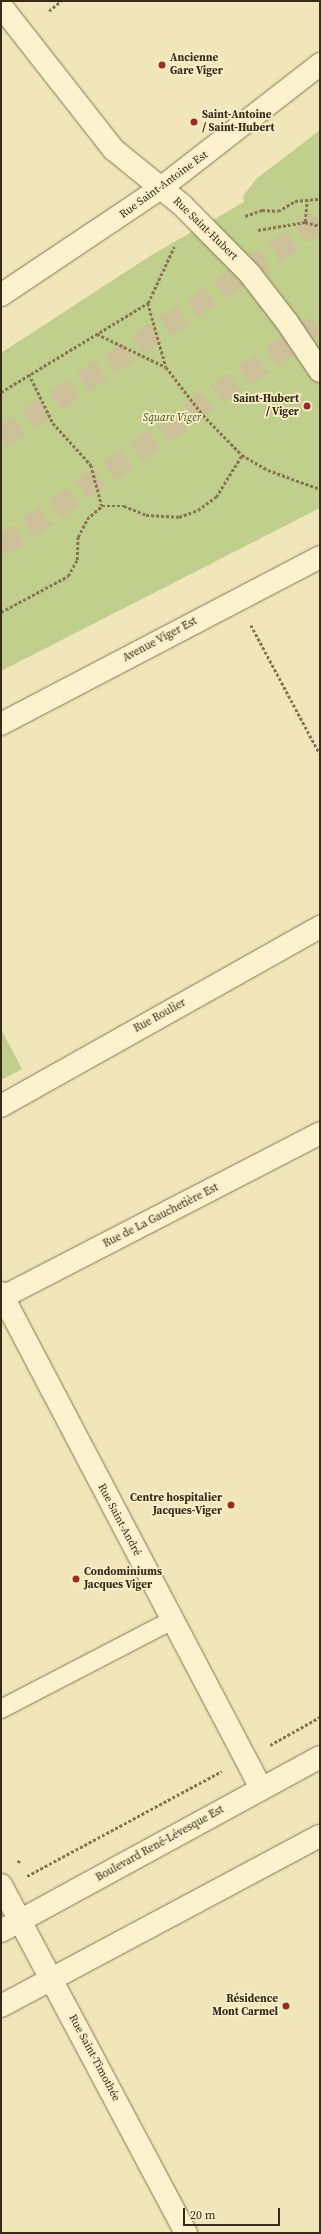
<!DOCTYPE html>
<html>
<head>
<meta charset="utf-8">
<style>
	body { margin:0 }
	#map { position:relative; width:321px; height:2234px; overflow:hidden; background:#f1e6b9; font-family:"Source Serif 4",serif }
	div>[style] { position:absolute }
	[style*='--x'] { left:calc(var(--x)*1px); top:calc(var(--y)*1px); width:calc(var(--w)*1px); rotate:calc(var(--a)*1deg) }
	.green>* { inset:0; background:#c1cf8d }
	.highway-tunnel>* { height:22px; margin-top:-11px; transform-origin:0; background:repeating-linear-gradient(90deg,#ccc099 0 22px,transparent 0 33px) }
	.path>* { height:2.5px; margin-top:-1.25px; transform-origin:0; background:repeating-linear-gradient(90deg,#897553 0 3px,transparent 0 5px) }
	.roads { filter:drop-shadow(0 0 1px #897553) drop-shadow(0 0 1px #897553) }
	.lane>* { height:18px; margin:-9px; padding:0 9px; transform-origin:9px; border-radius:9px; background:#fcf2cd }
	.street>* { height:22px; margin:-11px; padding:0 11px; transform-origin:11px; border-radius:11px; background:#fcf2cd }
	.secondary>* { height:22px; margin:-11px; padding:0 11px; transform-origin:11px; border-radius:11px; background:#fcf2cd }
	.dots>* { width:11px; height:11px; translate:-50% -50%; box-sizing:border-box; border:2px solid #f8efc9; border-radius:50% }
	span { translate:-50% -50%; white-space:nowrap; text-align:center; line-height:1.15; -webkit-text-stroke:3.5px #f8efc9; paint-order:stroke }
	.poi-label { font-size:11px; color:#362a19; font-weight:700 }
	.left { translate:0 -50%; text-align:left }
	.right { translate:-100% -50%; text-align:right }
	.street-label { font-size:11px; color:#362a19 }
	.park-label { font-size:11px; color:#41541e; font-style:italic }
	.frame { position:absolute; inset:0; border:2px solid #362a19; pointer-events:none }
	.scale { position:absolute; left:183px; top:2208px; width:97px; height:18px; box-sizing:border-box; border:2px solid #362a19; border-top:0; padding-left:5px; font-size:12px; line-height:14px; white-space:nowrap; color:#362a19; -webkit-text-stroke:3px #f8efc9; paint-order:stroke }
</style>
</head>
<body>
<div id="map">
	<div class="green">
		<div style="clip-path:polygon(320px 130px,320px 508px,1px 671px,1px 353px,150px 256px,244px 202px,243px 196px,256px 179px)"></div>
		<div style="clip-path:polygon(1px 1029px,22px 1069px,1px 1080px)"></div>
	</div>
	<div class="highway-tunnel">
		<div style="--x:1;--y:438;--w:386;--a:-34.2"></div>
		<div style="--x:1;--y:547;--w:390;--a:-35.1"></div>
	</div>
	<div class="path">
		<div style="--x:49;--y:11;--w:16;--a:-40"></div>
		<div style="--x:245;--y:216;--w:18;--a:-19"></div>
		<div style="--x:262;--y:210;--w:16;--a:4"></div>
		<div style="--x:278;--y:211;--w:20;--a:-30"></div>
		<div style="--x:295;--y:201;--w:25;--a:-5"></div>
		<div style="--x:305;--y:222;--w:22;--a:-85"></div>
		<div style="--x:258;--y:230;--w:48;--a:-9.7"></div>
		<div style="--x:305;--y:222;--w:16;--a:15"></div>
		<div style="--x:148;--y:303;--w:66;--a:74.3"></div>
		<div style="--x:166;--y:367;--w:61;--a:52.4"></div>
		<div style="--x:203;--y:415;--w:56;--a:45.7"></div>
		<div style="--x:242;--y:455;--w:30;--a:30"></div>
		<div style="--x:268;--y:470;--w:55;--a:20.1"></div>
		<div style="--x:97;--y:334;--w:76;--a:25.6"></div>
		<div style="--x:29;--y:374;--w:55;--a:63.9"></div>
		<div style="--x:53;--y:423;--w:57;--a:47.9"></div>
		<div style="--x:91;--y:465;--w:42;--a:75"></div>
		<div style="--x:1;--y:392;--w:172;--a:-31.2"></div>
		<div style="--x:148;--y:303;--w:62;--a:-65.1"></div>
		<div style="--x:1;--y:612;--w:76;--a:-28.2"></div>
		<div style="--x:68;--y:576;--w:18;--a:-61"></div>
		<div style="--x:77;--y:560;--w:23;--a:-88"></div>
		<div style="--x:78;--y:537;--w:20;--a:-63"></div>
		<div style="--x:87;--y:519;--w:20;--a:-41"></div>
		<div style="--x:102;--y:506;--w:22;--a:0"></div>
		<div style="--x:124;--y:506;--w:24;--a:22"></div>
		<div style="--x:146;--y:515;--w:33;--a:3"></div>
		<div style="--x:179;--y:517;--w:20;--a:-20"></div>
		<div style="--x:198;--y:510;--w:22;--a:-36"></div>
		<div style="--x:216;--y:497;--w:49;--a:-58.2"></div>
		<div style="--x:251;--y:625;--w:146;--a:61.9"></div>
		<div style="--x:270;--y:1745;--w:57;--a:-29.2"></div>
		<div style="--x:18;--y:1863;--w:5;--a:-68"></div>
		<div style="--x:27;--y:1876;--w:221;--a:-28.3"></div>
	</div>
	<div class="roads">
		<div class="lane">
			<div style="--x:1;--y:1709;--w:191;--a:-27.4"></div>
		</div>
		<div class="street">
			<div style="--x:1;--y:6;--w:182;--a:51.9"></div>
			<div style="--x:113;--y:149;--w:89;--a:39.1"></div>
			<div style="--x:182;--y:205;--w:97;--a:45.4"></div>
			<div style="--x:250;--y:274;--w:61;--a:52.4"></div>
			<div style="--x:287;--y:322;--w:59;--a:56"></div>
			<div style="--x:1;--y:1106;--w:366;--a:-29.3"></div>
			<div style="--x:1;--y:1293;--w:559;--a:62.29"></div>
			<div style="--x:1;--y:1298;--w:359;--a:-27.3"></div>
			<div style="--x:1;--y:1885;--w:394;--a:62"></div>
		</div>
		<div class="secondary">
			<div style="--x:1;--y:295;--w:192;--a:-33.8"></div>
			<div style="--x:161;--y:188;--w:202;--a:-37.9"></div>
			<div style="--x:1;--y:724;--w:360;--a:-27.6"></div>
			<div style="--x:1;--y:1931;--w:363;--a:-28.6"></div>
			<div style="--x:1;--y:2006;--w:361;--a:-28.1"></div>
		</div>
	</div>
	<div class="dots">
		<div style="left:162px;top:65px;background:#9c2a1e"></div>
		<div style="left:194px;top:122px;background:#9c2a1e"></div>
		<div style="left:307px;top:406px;background:#9c2a1e"></div>
		<div style="left:231px;top:1505px;background:#9c2a1e"></div>
		<div style="left:76px;top:1579px;background:#9c2a1e"></div>
		<div style="left:286px;top:2006px;background:#9c2a1e"></div>
	</div>
	<div class="poi-label">
		<span class="left" style="left:170px;top:65px">Ancienne<br>Gare Viger</span>
		<span class="left" style="left:202px;top:122px">Saint-Antoine<br>/ Saint-Hubert</span>
		<span class="right" style="left:299px;top:406px">Saint-Hubert<br>/ Viger</span>
		<span class="right" style="left:222px;top:1505px">Centre hospitalier<br>Jacques-Viger</span>
		<span class="left" style="left:84px;top:1579px">Condominiums<br>Jacques Viger</span>
		<span class="right" style="left:278px;top:2006px">Résidence<br>Mont Carmel</span>
	</div>
	<div class="street-label">
		<span style="left:164px;top:185px;rotate:-36deg">Rue Saint-Antoine Est</span>
		<span style="left:205px;top:229px;rotate:44deg">Rue Saint-Hubert</span>
		<span style="left:160px;top:640px;rotate:-28deg">Avenue Viger Est</span>
		<span style="left:160px;top:1016px;rotate:-29deg">Rue Roulier</span>
		<span style="left:161px;top:1216px;rotate:-27deg">Rue de La Gauchetière Est</span>
		<span style="left:119px;top:1520px;rotate:62deg">Rue Saint-André</span>
		<span style="left:160px;top:1844px;rotate:-29deg">Boulevard René-Lévesque Est</span>
		<span style="left:94px;top:2058px;rotate:62deg">Rue Saint-Timothée</span>
	</div>
	<div class="park-label">
		<span style="left:172px;top:418px">Square Viger</span>
	</div>
	<div class="frame"></div>
	<div class="scale">20 m</div>
</div>
</body>
</html>
